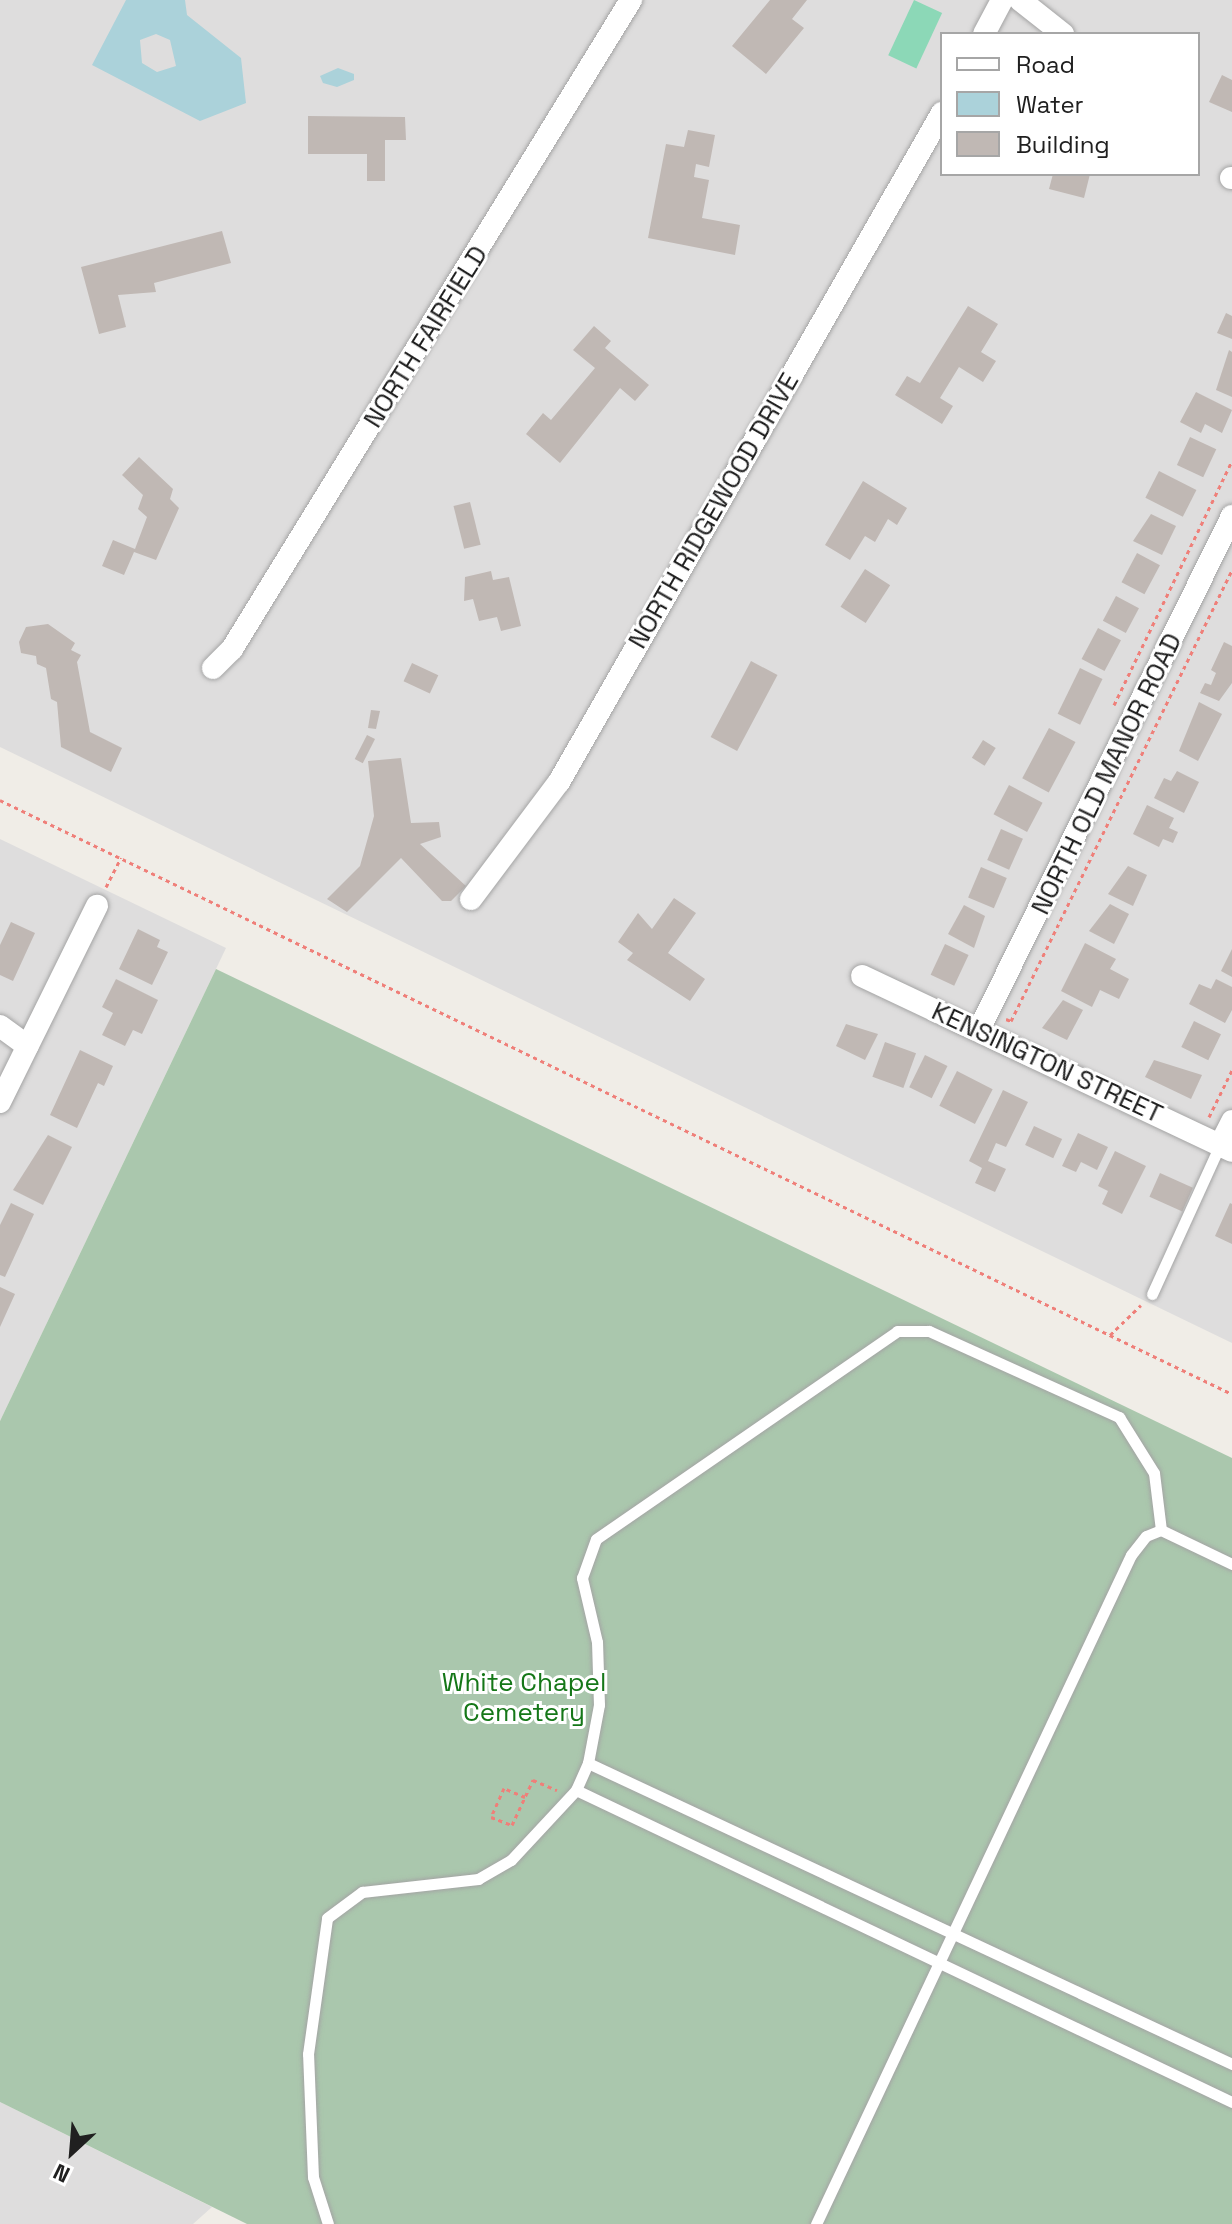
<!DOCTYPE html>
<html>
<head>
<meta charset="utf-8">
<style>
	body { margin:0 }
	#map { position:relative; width:1232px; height:2224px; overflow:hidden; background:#f0ede7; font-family:"Space Grotesk",sans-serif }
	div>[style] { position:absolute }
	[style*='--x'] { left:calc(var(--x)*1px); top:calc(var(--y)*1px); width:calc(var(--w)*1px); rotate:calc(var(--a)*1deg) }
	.residential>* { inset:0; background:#dedddd }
	.cemetery>* { inset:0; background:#aac7ad }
	.pitch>* { inset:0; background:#8cd8b7; transform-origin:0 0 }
	.water>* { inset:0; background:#abd2da }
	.building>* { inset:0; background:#c0b8b4; transform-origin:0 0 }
	.path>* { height:3px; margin-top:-1.5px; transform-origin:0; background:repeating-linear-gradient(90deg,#ef7f79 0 4px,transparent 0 8px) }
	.roads { filter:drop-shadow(0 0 2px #a4a4a4) drop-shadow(0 0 2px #a4a4a4) }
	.lane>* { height:11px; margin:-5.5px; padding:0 5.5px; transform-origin:5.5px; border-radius:5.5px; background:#fff }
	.street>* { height:22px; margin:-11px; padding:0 11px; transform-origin:11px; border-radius:11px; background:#fff }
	span { translate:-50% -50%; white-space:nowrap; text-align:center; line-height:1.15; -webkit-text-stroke:6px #fff; paint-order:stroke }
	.street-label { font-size:26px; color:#202020 }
	.park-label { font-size:26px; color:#157718 }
	.legend { position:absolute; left:940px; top:32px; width:260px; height:144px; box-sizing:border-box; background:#fff; border:2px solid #a6a6a6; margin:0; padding:10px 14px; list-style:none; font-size:24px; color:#202020 }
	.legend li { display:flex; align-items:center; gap:16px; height:40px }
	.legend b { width:40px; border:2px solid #a6a6a6 }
	.north { position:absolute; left:32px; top:2112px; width:80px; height:80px; -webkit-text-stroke:6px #fff; paint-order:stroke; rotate:206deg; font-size:22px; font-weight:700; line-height:32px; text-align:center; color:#202020 }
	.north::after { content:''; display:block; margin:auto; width:28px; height:36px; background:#202020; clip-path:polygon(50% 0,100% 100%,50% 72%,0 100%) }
</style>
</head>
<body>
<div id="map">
	<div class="residential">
		<div style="clip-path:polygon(evenodd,0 0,1232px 0,1232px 1343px,0 747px,0 0,942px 34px,1198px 34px,1198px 174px,942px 174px,942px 34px)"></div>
		<div style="clip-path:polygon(0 839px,226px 948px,0 1421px)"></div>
		<div style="clip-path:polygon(0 2102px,212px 2207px,193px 2224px,0 2224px)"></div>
	</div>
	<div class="cemetery">
		<div style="clip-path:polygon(216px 969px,1232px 1458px,1232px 2224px,247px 2224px,0 2102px,0 1421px)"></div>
	</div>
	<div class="pitch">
		<div style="left:914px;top:0;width:31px;height:61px;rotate:25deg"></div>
	</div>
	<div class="water">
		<div style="clip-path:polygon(evenodd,126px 0,185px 0,187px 15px,241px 58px,246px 103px,200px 121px,92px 65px,126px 0,156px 34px,170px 40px,176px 66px,157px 72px,142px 63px,140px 40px,156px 34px)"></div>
		<div style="clip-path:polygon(338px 68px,354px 74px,354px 80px,337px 87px,323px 83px,320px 76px)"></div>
	</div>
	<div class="building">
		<div style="clip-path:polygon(770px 0,807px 0,792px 19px,804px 28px,766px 74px,732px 46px)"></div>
		<div style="clip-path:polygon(1222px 75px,1232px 80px,1232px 112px,1209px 102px)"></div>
		<div style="clip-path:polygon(308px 116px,405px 117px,406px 140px,385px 140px,385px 181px,367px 181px,367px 154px,308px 154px)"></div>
		<div style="clip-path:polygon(688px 130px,715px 135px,709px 167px,696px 164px,694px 177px,709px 180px,702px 218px,740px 225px,735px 255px,648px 238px,666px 144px,684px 147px)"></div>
		<div style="clip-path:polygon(1053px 174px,1090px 174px,1084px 198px,1049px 189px)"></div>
		<div style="clip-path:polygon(222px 231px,231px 263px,154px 283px,156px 292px,118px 295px,126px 327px,99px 334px,81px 267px)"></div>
		<div style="clip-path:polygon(968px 306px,998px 324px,981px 352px,996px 361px,983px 382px,959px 367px,940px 398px,953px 406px,942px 424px,895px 395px,907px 376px,920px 383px)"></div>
		<div style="clip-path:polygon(1226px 313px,1232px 316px,1232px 339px,1217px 333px)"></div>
		<div style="clip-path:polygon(594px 326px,611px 341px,605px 348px,649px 385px,635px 401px,620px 388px,560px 463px,526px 434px,543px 413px,551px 420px,595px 368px,573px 350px)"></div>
		<div style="clip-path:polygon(1229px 350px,1232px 352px,1232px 397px,1216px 390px)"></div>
		<div style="clip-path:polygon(1196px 392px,1232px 410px,1222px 433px,1205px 424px,1201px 433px,1180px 422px)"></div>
		<div style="left:1190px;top:437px;width:29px;height:31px;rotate:25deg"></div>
		<div style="clip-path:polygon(139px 457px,173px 489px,170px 499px,179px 508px,156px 560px,134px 552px,124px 575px,102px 566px,113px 540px,135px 549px,147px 517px,138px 509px,143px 495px,122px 475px)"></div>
		<div style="left:1159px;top:471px;width:42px;height:30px;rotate:27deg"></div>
		<div style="clip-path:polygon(863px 481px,907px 508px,897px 525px,888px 519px,875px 542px,865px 536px,850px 560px,825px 545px)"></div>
		<div style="left:470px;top:502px;width:44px;height:17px;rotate:76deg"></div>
		<div style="clip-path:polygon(1151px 514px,1176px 526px,1162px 555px,1133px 541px)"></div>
		<div style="left:1137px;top:553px;width:26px;height:33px;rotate:28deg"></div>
		<div style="left:865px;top:569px;width:30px;height:45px;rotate:33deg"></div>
		<div style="clip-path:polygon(491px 571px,493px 580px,509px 577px,521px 626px,501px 631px,497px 617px,479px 621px,473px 599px,464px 601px,465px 577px)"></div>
		<div style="left:1116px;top:596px;width:26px;height:28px;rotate:28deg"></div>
		<div style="clip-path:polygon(48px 624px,75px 643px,71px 650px,81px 655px,77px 662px,90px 732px,122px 748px,111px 772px,61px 747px,57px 702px,51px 699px,46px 668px,37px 664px,36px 656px,21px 653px,19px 642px,26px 627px)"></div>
		<div style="left:1098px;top:628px;width:26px;height:35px;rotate:28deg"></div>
		<div style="clip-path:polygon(1224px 642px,1232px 646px,1232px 683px,1219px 701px,1200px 693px,1205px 683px,1211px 685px,1216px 673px,1211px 670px)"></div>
		<div style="left:751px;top:661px;width:30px;height:86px;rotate:28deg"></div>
		<div style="left:412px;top:663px;width:29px;height:20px;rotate:25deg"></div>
		<div style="left:1080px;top:668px;width:25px;height:51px;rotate:26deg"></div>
		<div style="clip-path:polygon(1199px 702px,1222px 714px,1198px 761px,1179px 751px)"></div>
		<div style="clip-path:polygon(371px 710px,380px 711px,376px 729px,368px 728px)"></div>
		<div style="left:1049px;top:728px;width:30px;height:57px;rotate:28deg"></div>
		<div style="left:367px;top:735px;width:9px;height:27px;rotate:27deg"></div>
		<div style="left:983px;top:740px;width:15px;height:21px;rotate:32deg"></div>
		<div style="clip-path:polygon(401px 758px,411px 823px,439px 822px,441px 837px,420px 844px,466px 886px,451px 901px,442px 901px,401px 858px,347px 912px,327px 899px,360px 866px,374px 816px,368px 761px)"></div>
		<div style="clip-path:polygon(1177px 771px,1199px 782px,1184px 813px,1154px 798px,1164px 778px,1171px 781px)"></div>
		<div style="left:1009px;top:785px;width:38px;height:33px;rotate:28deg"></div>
		<div style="clip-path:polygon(1147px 805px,1174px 818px,1169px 828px,1178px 832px,1173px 843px,1163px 839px,1159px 847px,1133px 834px)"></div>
		<div style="left:1001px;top:829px;width:24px;height:34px;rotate:24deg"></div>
		<div style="clip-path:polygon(1128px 866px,1147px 875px,1133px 906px,1108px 894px)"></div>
		<div style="left:981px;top:867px;width:28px;height:33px;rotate:23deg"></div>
		<div style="clip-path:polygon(674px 898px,696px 913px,668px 953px,705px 979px,690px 1001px,627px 960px,633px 953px,618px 942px,638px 913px,652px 929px)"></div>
		<div style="clip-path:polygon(1110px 904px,1129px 914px,1114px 944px,1089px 931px)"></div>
		<div style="clip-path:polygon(964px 905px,985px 916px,974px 948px,948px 934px)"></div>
		<div style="clip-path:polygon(11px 922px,35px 933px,13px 981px,0 975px,0 945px)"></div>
		<div style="clip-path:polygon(138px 929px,160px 940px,157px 947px,168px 952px,152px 985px,119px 969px)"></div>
		<div style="clip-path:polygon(1085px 943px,1116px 959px,1110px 969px,1129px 979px,1119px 999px,1100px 990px,1092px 1007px,1061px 991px)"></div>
		<div style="left:945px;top:944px;width:26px;height:34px;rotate:25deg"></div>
		<div style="clip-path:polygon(1232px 949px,1232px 977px,1221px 971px)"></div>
		<div style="clip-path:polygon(116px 979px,158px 1000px,142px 1034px,133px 1030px,125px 1046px,102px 1035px,113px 1013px,102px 1007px)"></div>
		<div style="clip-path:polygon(1216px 979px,1232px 987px,1232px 1010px,1225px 1023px,1189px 1004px,1199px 984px,1211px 989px)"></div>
		<div style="clip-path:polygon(1063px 1000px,1083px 1010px,1067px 1040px,1042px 1028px)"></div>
		<div style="left:1194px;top:1021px;width:30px;height:29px;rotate:26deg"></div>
		<div style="clip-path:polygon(846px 1024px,878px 1034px,865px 1060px,836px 1046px)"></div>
		<div style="left:885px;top:1042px;width:33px;height:37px;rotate:20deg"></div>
		<div style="clip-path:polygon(80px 1050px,113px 1066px,104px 1086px,98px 1083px,77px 1128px,50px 1115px)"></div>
		<div style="left:925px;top:1055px;width:25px;height:36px;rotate:26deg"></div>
		<div style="clip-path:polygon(1154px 1060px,1202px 1075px,1191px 1099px,1145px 1077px)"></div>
		<div style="left:957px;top:1071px;width:40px;height:39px;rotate:27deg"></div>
		<div style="clip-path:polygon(1003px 1090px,1028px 1102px,1006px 1147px,996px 1143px,988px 1161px,1006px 1169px,995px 1192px,975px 1183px,982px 1168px,969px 1161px)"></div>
		<div style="left:1034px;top:1126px;width:31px;height:21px;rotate:25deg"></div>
		<div style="clip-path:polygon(1078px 1133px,1108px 1147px,1097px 1170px,1081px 1162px,1076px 1172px,1062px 1166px)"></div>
		<div style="clip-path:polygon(48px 1135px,72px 1147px,43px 1205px,13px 1190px)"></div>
		<div style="clip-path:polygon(1115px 1151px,1146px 1166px,1122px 1214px,1102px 1204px,1108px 1191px,1098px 1186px)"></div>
		<div style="left:1160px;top:1173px;width:36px;height:26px;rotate:24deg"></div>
		<div style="clip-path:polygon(11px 1203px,34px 1214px,5px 1277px,0 1275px,0 1225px)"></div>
		<div style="clip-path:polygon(1230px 1203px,1232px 1204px,1232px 1244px,1215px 1236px)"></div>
		<div style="clip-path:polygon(0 1287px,15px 1294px,0 1327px)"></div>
	</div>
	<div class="path">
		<div style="--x:1114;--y:705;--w:271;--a:-64.2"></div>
		<div style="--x:0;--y:800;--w:1368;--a:25.74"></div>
		<div style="--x:106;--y:887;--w:33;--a:-63"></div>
		<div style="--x:1006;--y:1019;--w:5;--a:22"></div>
		<div style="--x:1011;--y:1021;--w:502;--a:-63.89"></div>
		<div style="--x:1209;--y:1117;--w:52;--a:-63.9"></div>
		<div style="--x:1110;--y:1335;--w:43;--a:-44.1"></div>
		<div style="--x:525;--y:1797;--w:23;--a:-157"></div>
		<div style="--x:504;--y:1788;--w:32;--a:114"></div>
		<div style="--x:491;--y:1817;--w:22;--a:21"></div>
		<div style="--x:512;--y:1825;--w:50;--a:-65"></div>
		<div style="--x:533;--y:1780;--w:26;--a:23"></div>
	</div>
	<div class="roads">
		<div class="lane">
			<div style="--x:1152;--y:1294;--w:164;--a:-65.5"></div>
			<div style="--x:588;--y:1763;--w:711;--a:25.05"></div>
			<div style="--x:576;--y:1790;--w:726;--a:25.44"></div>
			<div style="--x:328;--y:2224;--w:49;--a:-107.7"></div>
			<div style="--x:313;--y:2177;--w:123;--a:-92.3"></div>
			<div style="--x:308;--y:2054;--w:137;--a:-82"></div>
			<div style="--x:327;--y:1918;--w:44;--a:-36.6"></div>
			<div style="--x:362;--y:1892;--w:117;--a:-6.4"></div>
			<div style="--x:478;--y:1879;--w:38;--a:-30"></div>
			<div style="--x:511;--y:1860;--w:96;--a:-47.1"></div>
			<div style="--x:576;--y:1790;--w:30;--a:-66"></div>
			<div style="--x:588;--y:1763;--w:59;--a:-79.3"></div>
			<div style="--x:599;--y:1705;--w:63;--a:-91.8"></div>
			<div style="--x:597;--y:1642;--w:66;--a:-103.2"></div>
			<div style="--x:582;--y:1578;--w:41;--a:-70.3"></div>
			<div style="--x:596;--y:1539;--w:366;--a:-34.6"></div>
			<div style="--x:897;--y:1331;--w:32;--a:0"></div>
			<div style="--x:929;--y:1331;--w:209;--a:24.4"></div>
			<div style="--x:1119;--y:1417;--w:66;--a:58"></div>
			<div style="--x:1154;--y:1473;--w:57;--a:83"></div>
			<div style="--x:816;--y:2224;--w:739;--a:-64.79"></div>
			<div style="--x:1131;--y:1555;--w:24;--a:-52"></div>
			<div style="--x:1146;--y:1536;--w:16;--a:-22"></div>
			<div style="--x:1161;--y:1530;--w:79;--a:25.6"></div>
		</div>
		<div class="street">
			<div style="--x:1020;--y:0;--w:55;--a:38.3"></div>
			<div style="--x:984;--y:34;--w:38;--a:-62"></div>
			<div style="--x:1231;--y:178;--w:1;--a:0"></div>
			<div style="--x:213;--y:668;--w:27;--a:-45"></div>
			<div style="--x:232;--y:649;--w:762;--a:-58.42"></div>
			<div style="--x:471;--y:899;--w:146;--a:-53.1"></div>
			<div style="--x:559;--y:782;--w:771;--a:-60.21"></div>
			<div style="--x:862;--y:976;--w:409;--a:25.3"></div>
			<div style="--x:0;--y:1026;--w:34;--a:36"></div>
			<div style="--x:979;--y:1030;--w:573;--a:-63.79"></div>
			<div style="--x:0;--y:1102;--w:219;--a:-63.7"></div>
			<div style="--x:1220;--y:1145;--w:27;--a:-63"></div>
		</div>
	</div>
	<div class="street-label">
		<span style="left:426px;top:337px;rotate:-58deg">NORTH FAIRFIELD</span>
		<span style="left:714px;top:511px;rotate:-60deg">NORTH RIDGEWOOD DRIVE</span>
		<span style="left:1107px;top:774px;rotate:-64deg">NORTH OLD MANOR ROAD</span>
		<span style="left:1047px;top:1063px;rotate:25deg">KENSINGTON STREET</span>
	</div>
	<div class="park-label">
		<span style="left:524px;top:1698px">White Chapel<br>Cemetery</span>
	</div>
	<ul class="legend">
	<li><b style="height:10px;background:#fff"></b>Road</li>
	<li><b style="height:22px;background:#abd2da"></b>Water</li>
	<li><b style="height:22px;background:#c0b8b4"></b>Building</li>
	</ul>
	<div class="north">N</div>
</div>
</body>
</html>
